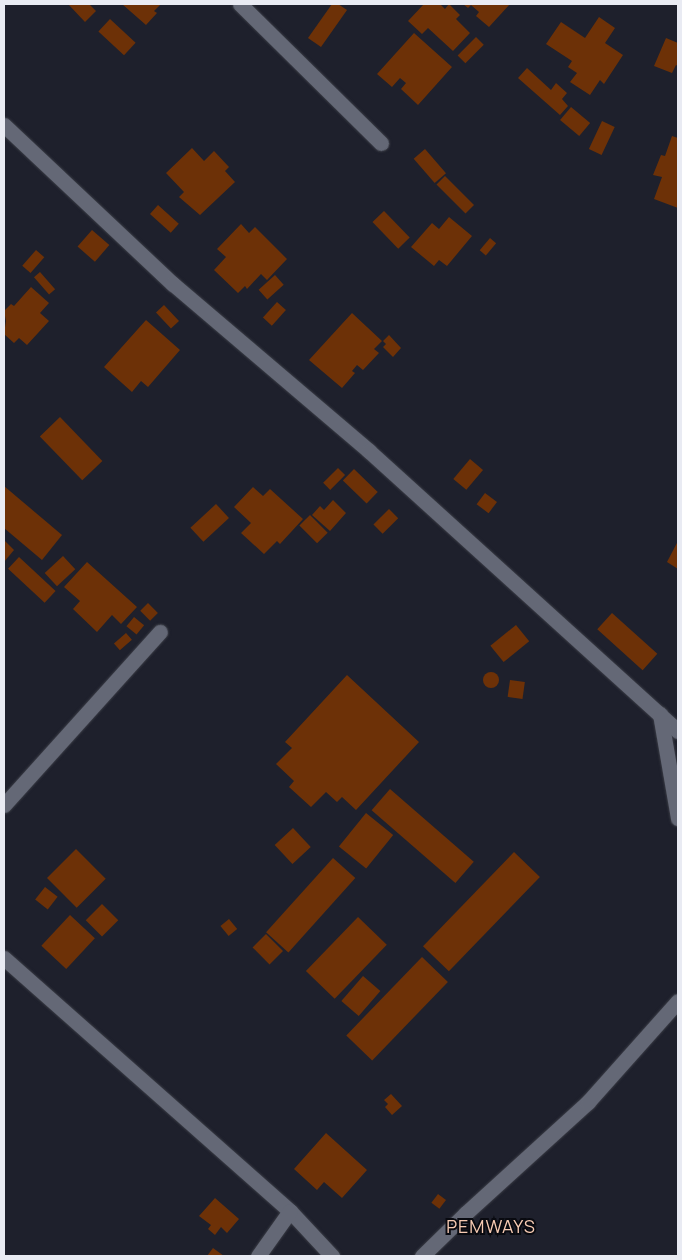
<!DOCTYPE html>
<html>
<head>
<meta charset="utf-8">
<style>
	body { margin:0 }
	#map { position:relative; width:682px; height:1260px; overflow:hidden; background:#1e202c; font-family:Manrope,sans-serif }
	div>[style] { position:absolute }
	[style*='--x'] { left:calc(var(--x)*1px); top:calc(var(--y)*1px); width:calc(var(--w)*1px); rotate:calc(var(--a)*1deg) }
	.building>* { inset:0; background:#6d3107; transform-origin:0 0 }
	.round { border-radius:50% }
	.roads { filter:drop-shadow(0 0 1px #3a3c45) drop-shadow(0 0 1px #3a3c45) }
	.street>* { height:15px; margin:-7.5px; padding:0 7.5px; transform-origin:7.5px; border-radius:7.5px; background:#646876 }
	span { translate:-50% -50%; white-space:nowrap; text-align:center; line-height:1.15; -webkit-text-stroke:4px #090a10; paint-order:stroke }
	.quarter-label { font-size:18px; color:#f7cbb3; letter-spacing:1px }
	.frame { position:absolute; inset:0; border:5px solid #e9ebf3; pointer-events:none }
</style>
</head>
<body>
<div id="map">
	<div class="building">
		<div style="clip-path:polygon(68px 4px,89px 4px,96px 11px,85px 22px)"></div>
		<div style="clip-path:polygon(122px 4px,161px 4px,154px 11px,157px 13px,146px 25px)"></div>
		<div style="clip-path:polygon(332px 4px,338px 4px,347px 10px,321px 47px,308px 38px)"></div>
		<div style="clip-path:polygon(424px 4px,440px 4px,445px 9px,449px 4px,460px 15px,456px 19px,470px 33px,453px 51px,428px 28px,422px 34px,408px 21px)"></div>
		<div style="clip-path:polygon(463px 4px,510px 4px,489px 27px,476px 16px,479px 12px,471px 5px,468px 8px)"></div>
		<div style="clip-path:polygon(599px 17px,615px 28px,605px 43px,623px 55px,604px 84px,600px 80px,590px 95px,570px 82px,577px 73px,568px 67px,572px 61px,546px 44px,561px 22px,585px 38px)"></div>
		<div style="left:110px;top:19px;width:35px;height:17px;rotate:43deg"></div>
		<div style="clip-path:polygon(414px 33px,452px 67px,418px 105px,401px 89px,406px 83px,400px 78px,392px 87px,377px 74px)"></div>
		<div style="left:476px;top:37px;width:11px;height:26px;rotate:45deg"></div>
		<div style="clip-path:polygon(666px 38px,678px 43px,678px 66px,676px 65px,672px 73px,654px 66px)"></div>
		<div style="clip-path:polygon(527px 68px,551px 90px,556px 83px,567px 93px,562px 99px,568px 106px,560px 115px,518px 78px)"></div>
		<div style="left:571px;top:107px;width:25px;height:17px;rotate:40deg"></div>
		<div style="left:602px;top:121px;width:14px;height:31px;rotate:25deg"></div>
		<div style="clip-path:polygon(672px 136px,678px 138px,678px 208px,654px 199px,662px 177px,653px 175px,661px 155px,665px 156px)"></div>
		<div style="clip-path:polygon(192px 148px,204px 161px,214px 151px,229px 167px,225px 171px,235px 182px,200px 215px,179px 197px,184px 192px,166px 173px)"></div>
		<div style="left:425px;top:149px;width:32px;height:15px;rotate:49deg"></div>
		<div style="left:445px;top:176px;width:41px;height:12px;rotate:45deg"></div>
		<div style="left:158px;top:205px;width:28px;height:12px;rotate:42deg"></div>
		<div style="left:384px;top:211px;width:37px;height:16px;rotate:46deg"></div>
		<div style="clip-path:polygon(449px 217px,472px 236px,447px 266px,439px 260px,434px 266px,411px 247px,432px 223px,439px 229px)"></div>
		<div style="clip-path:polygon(241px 224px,249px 233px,255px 227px,287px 259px,267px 280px,261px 274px,247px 289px,245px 286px,238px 293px,214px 270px,226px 257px,217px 249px)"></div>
		<div style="left:92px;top:230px;width:23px;height:22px;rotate:41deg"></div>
		<div style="left:490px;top:238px;width:8px;height:16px;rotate:40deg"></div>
		<div style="left:36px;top:250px;width:11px;height:21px;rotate:41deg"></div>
		<div style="left:40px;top:272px;width:23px;height:8px;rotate:49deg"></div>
		<div style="left:275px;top:275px;width:13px;height:22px;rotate:48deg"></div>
		<div style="clip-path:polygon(31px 287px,49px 303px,40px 313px,49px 321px,27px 345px,19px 338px,14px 343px,4px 334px,6px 321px,4px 311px,11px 304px,14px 306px)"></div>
		<div style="left:277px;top:302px;width:12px;height:21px;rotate:42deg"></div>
		<div style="left:164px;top:305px;width:22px;height:11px;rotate:47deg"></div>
		<div style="clip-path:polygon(352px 313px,382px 341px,374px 349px,379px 353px,363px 370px,357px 365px,352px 371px,355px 373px,342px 388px,309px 360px)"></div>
		<div style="clip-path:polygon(146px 320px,180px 350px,148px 387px,141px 381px,132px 392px,104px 367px)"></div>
		<div style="clip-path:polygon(389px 335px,401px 348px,393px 357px,383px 347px,386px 344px,383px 341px)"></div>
		<div style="left:60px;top:417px;width:61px;height:28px;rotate:46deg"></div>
		<div style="left:470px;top:459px;width:17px;height:26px;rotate:40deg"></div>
		<div style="left:338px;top:468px;width:10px;height:21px;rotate:45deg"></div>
		<div style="left:354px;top:469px;width:33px;height:16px;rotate:44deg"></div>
		<div style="clip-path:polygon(4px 486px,62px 535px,42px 560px,4px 528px)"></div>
		<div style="clip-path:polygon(253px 487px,263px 496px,270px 489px,303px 519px,280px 544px,277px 541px,264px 554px,241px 533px,251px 523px,234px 507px)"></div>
		<div style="left:485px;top:493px;width:15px;height:14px;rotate:37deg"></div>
		<div style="clip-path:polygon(333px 500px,346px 513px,330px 531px,312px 515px,320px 506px,324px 510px)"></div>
		<div style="left:216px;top:504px;width:19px;height:35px;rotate:47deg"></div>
		<div style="left:389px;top:509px;width:13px;height:22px;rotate:45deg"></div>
		<div style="left:310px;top:515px;width:25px;height:15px;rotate:45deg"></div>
		<div style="clip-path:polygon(4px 540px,14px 550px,4px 562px)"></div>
		<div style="clip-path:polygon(678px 541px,678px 569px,667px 562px)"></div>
		<div style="left:63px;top:556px;width:18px;height:25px;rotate:47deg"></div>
		<div style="left:19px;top:557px;width:50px;height:16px;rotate:43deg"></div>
		<div style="clip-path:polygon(87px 562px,137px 607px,121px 624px,112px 615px,97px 632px,73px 609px,80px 601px,64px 587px)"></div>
		<div style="left:148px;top:603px;width:14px;height:11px;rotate:45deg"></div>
		<div style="left:612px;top:613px;width:61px;height:22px;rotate:42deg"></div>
		<div style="left:134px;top:617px;width:13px;height:12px;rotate:39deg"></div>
		<div style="left:516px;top:625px;width:21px;height:33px;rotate:51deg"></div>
		<div style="left:126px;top:633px;width:9px;height:16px;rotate:49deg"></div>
		<div class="round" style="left:483px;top:672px;width:16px;height:16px"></div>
		<div style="clip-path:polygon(347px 675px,419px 742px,356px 810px,342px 797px,337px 802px,326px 792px,311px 807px,289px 787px,294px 781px,276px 764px,292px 748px,285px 742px)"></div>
		<div style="left:510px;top:680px;width:15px;height:17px;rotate:8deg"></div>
		<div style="left:390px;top:789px;width:111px;height:28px;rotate:41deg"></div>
		<div style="left:366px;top:813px;width:35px;height:43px;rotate:39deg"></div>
		<div style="left:293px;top:828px;width:26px;height:25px;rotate:47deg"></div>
		<div style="left:76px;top:849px;width:42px;height:41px;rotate:45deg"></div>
		<div style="left:514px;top:852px;width:36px;height:131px;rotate:44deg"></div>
		<div style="left:333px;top:858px;width:30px;height:100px;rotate:42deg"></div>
		<div style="left:45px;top:887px;width:16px;height:16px;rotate:38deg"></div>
		<div style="left:102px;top:904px;width:23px;height:23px;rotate:45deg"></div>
		<div style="left:70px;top:915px;width:34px;height:42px;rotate:43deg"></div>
		<div style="left:358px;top:917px;width:40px;height:75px;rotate:44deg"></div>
		<div style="left:229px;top:919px;width:13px;height:11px;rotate:51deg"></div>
		<div style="left:266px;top:934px;width:24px;height:19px;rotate:45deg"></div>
		<div style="left:422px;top:957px;width:36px;height:109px;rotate:44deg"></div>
		<div style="left:363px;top:976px;width:23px;height:33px;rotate:41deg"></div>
		<div style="clip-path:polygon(391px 1094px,402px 1106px,392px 1115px,385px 1107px,388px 1104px,384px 1100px)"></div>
		<div style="clip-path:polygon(326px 1133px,367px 1170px,342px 1198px,324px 1182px,317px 1190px,294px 1169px)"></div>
		<div style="left:438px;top:1194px;width:10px;height:11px;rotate:37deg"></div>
		<div style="clip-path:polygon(215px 1198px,239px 1219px,227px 1233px,221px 1227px,215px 1235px,208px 1229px,211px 1225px,199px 1216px)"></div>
		<div style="clip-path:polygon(213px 1248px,224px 1256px,207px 1256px)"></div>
	</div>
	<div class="roads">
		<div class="street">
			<div style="--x:240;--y:4;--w:198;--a:44.6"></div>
			<div style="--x:4;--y:125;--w:232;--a:43.3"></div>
			<div style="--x:173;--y:284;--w:257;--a:40.4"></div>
			<div style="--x:369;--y:451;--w:417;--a:42.2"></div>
			<div style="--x:660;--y:714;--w:106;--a:80.2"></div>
			<div style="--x:4;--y:805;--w:233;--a:-48"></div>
			<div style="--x:4;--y:958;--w:382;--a:41.5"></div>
			<div style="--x:290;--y:1211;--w:62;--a:47"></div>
			<div style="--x:258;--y:1256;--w:55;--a:-54.6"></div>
			<div style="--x:422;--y:1256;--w:62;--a:-44.3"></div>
			<div style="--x:466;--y:1213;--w:165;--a:-42.3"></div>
			<div style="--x:588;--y:1102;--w:135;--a:-48.3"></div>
		</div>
	</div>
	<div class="quarter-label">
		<span style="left:491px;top:1226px">PEMWAYS</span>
	</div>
	<div class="frame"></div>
</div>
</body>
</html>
